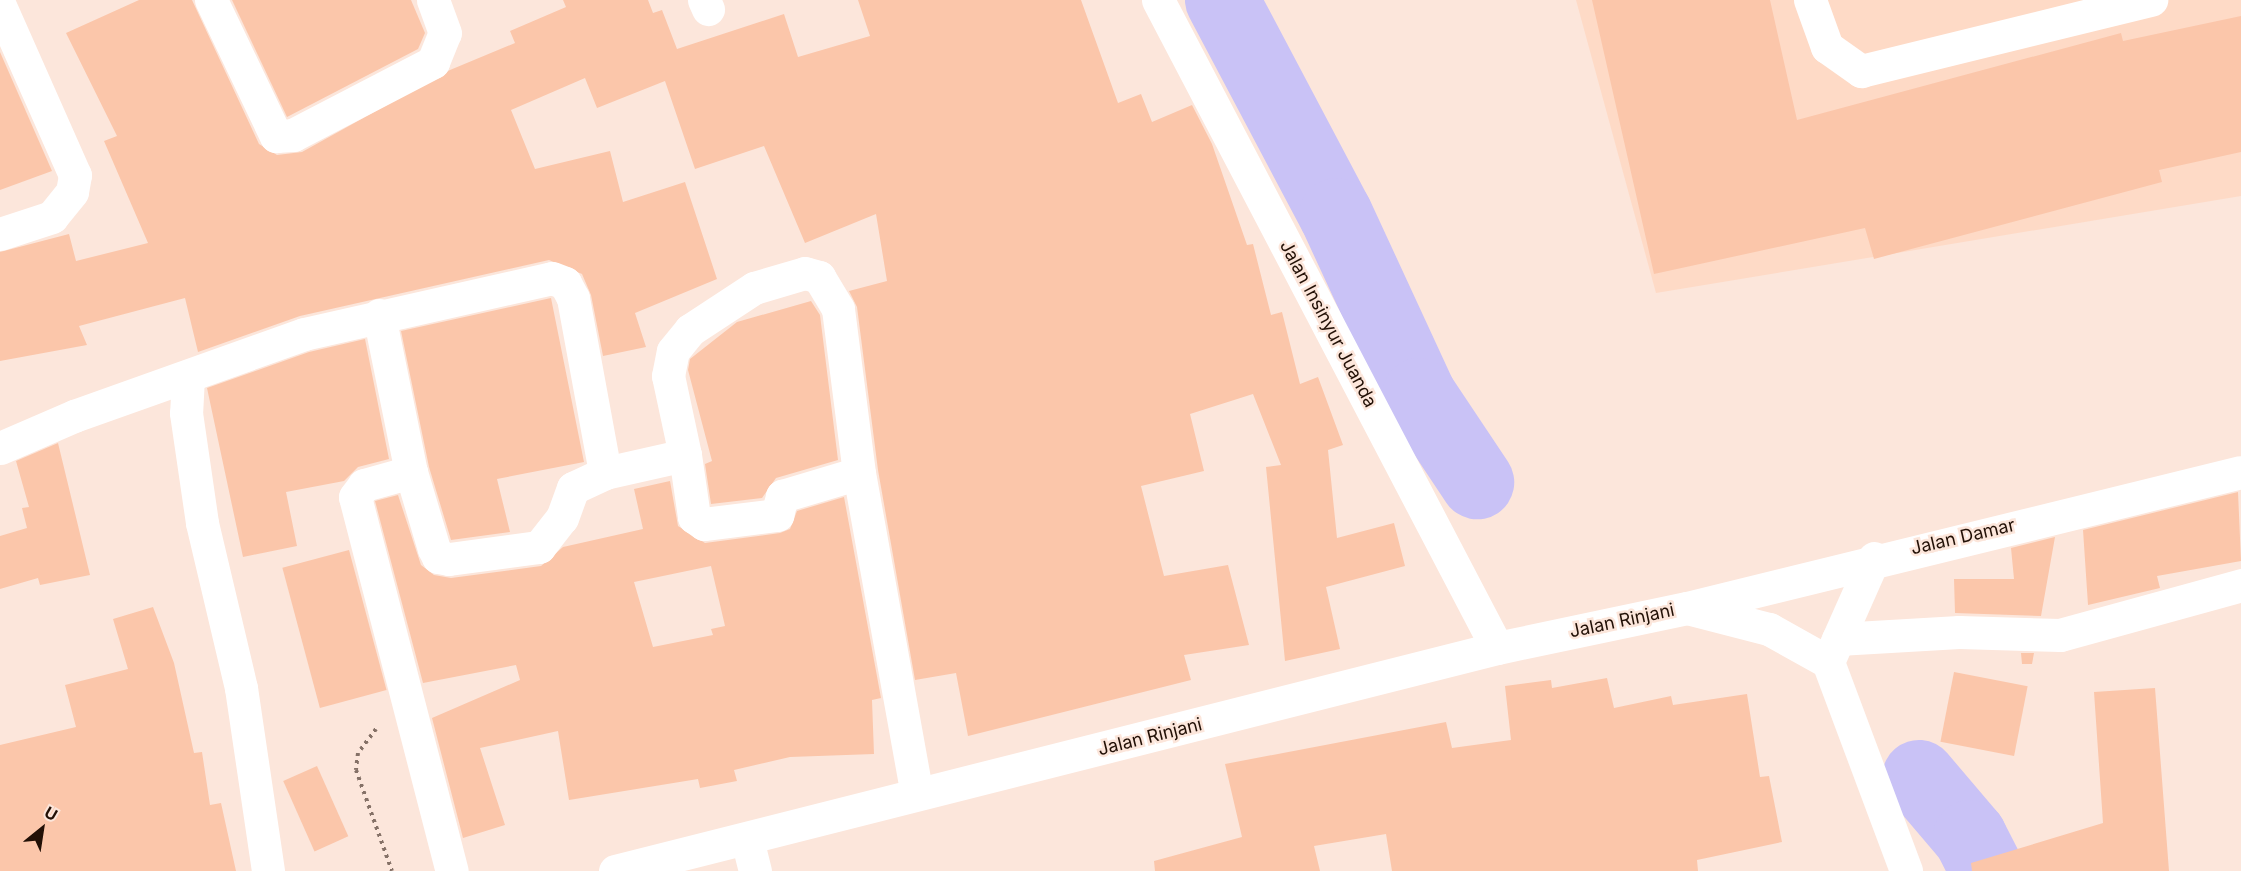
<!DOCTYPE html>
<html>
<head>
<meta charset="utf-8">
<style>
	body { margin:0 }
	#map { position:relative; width:2241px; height:871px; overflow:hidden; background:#fce6db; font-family:Inter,sans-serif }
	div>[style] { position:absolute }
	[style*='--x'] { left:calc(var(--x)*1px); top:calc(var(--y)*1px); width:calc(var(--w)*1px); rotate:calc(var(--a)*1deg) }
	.built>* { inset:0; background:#fedac6 }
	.river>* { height:74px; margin:-37px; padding:0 37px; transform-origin:37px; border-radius:37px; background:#c9c2f6 }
	.building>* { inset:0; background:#fbc6aa; transform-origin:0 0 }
	.path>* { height:4px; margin-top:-2px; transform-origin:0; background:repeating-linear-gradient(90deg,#857167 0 3px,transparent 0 7.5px) }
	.minor>* { height:33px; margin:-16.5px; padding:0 16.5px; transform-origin:16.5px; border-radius:16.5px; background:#fff }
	span { translate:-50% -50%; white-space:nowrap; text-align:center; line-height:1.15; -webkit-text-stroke:5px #fce6db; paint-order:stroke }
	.street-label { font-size:18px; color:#221006 }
	.north { position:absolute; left:12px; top:799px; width:60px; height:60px; -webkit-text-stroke:4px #fce6db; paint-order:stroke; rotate:30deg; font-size:16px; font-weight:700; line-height:24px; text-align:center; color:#221006 }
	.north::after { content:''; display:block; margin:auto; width:21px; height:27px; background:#221006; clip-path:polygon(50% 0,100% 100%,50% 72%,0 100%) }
</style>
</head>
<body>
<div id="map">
	<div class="built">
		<div style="clip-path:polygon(1576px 0,2241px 0,2241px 196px,1656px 293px)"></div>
	</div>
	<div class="river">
		<div style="--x:1222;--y:0;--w:243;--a:62.1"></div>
		<div style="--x:1336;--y:215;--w:198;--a:65.2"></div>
		<div style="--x:1419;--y:395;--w:105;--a:56.3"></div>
		<div style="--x:1919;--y:777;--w:79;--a:49.6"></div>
		<div style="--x:1970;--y:837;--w:38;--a:63"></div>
	</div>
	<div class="building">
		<div style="clip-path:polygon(139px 0,192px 0,259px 144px,277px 155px,302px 152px,450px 70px,515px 43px,510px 31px,566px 7px,563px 0,648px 0,653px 13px,662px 10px,677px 49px,784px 14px,798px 57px,870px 36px,858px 0,1081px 0,1118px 103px,1141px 94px,1152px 122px,1192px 105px,1212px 144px,1247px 245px,1253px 244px,1271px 315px,1282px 312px,1300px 384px,1318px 377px,1343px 445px,1328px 450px,1337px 538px,1394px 523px,1405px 566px,1326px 587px,1340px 649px,1285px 661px,1266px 467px,1281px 465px,1253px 394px,1190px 414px,1204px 471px,1141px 486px,1164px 576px,1228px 565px,1249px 645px,1184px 655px,1191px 680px,968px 736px,956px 673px,915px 680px,878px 470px,857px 307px,849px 291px,887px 281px,876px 214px,805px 243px,764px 146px,695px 169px,665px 81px,597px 108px,585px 78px,511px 110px,535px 169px,610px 151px,623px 202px,685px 182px,717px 279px,635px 313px,646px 347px,603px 356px,591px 295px,582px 274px,549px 260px,300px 316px,198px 352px,185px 298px,79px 326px,87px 345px,0 361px,0 252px,69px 234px,76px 261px,148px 243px,104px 141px,117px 136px,66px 33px)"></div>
		<div style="clip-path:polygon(232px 0,411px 0,425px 33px,418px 49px,287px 117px)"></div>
		<div style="clip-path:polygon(1592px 0,1770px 0,1797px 120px,2121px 33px,2123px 41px,2241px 16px,2241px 152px,2159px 170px,2162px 182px,1874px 259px,1865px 228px,1654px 274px)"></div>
		<div style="clip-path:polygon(0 52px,52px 171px,0 190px)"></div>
		<div style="clip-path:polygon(551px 298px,584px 462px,497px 479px,510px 532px,451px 540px,429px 467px,401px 331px)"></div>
		<div style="clip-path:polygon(811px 301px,820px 315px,838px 460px,776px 478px,762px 498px,711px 504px,705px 464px,712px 461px,688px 370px,690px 359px,737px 322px)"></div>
		<div style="clip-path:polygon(365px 339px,389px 459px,358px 467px,344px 481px,286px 492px,297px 546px,243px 557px,207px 388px,309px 352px)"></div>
		<div style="clip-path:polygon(58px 443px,90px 575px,40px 585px,38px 578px,0 589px,0 536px,27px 528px,22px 508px,29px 507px,16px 461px)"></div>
		<div style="clip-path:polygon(evenodd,670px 481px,678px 526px,705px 543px,780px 533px,790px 529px,797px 511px,844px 497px,881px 698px,872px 700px,874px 754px,790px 757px,734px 770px,737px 781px,700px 788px,698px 779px,569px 800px,558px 731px,480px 748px,505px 825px,463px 838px,432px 718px,520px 680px,516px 665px,423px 683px,375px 501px,398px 495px,421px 565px,434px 575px,451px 578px,541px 566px,563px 547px,643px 529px,634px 489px,670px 481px,711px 566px,725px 626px,711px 629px,713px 635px,653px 647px,634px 582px,711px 566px)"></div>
		<div style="clip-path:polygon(2238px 492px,2241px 561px,2157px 576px,2160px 588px,2088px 605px,2083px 530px)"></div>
		<div style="clip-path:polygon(2055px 537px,2041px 616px,1955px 613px,1954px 579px,2014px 579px,2011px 548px)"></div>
		<div style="left:349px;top:550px;width:145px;height:69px;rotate:75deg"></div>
		<div style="clip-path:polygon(153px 607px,174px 663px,194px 753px,202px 752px,210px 805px,221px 803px,236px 871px,0 871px,0 745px,76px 727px,65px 685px,128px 669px,113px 619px)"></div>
		<div style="clip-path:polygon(2021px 653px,2034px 653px,2032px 664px,2022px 664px)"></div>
		<div style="left:1954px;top:672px;width:75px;height:71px;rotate:11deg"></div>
		<div style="clip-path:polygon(1607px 678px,1614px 708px,1671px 696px,1673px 705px,1747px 694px,1760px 777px,1769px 776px,1782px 842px,1697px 860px,1698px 871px,1392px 871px,1386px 834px,1314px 846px,1320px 871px,1155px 871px,1154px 861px,1242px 837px,1225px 764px,1446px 722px,1452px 748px,1511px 740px,1505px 686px,1551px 680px,1552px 688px)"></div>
		<div style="clip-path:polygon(2155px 688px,2169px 871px,1972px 871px,1971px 863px,2103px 823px,2094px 692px)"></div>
		<div style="left:317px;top:766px;width:77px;height:37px;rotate:66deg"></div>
	</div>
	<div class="path">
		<div style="--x:376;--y:729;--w:30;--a:127"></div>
		<div style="--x:358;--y:753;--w:17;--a:97"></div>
		<div style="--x:356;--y:770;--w:107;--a:70.4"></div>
	</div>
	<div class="minor">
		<div style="--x:211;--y:0;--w:151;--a:64.5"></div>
		<div style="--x:276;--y:136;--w:17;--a:-3"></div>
		<div style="--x:293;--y:135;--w:158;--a:-27.5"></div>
		<div style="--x:433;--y:62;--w:31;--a:-68"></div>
		<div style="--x:445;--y:33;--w:35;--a:-110"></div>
		<div style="--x:704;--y:0;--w:10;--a:66"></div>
		<div style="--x:1158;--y:0;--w:731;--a:62.38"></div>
		<div style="--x:1810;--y:0;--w:50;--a:70.1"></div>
		<div style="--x:1827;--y:47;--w:42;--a:35.2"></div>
		<div style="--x:1861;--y:71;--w:299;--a:-13.8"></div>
		<div style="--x:0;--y:6;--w:185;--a:66.1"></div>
		<div style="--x:75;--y:175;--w:17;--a:100"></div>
		<div style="--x:72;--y:192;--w:32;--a:129"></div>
		<div style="--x:52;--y:217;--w:55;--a:161.9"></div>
		<div style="--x:379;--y:315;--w:160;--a:78.5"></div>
		<div style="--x:411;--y:472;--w:49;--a:164.5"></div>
		<div style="--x:364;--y:485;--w:15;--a:127"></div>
		<div style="--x:355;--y:497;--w:386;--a:75.5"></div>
		<div style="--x:188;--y:377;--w:36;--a:93"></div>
		<div style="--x:186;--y:413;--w:111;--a:81.7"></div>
		<div style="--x:202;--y:523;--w:170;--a:76.7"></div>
		<div style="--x:241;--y:688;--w:185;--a:81.6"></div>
		<div style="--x:0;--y:448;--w:81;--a:-23.4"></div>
		<div style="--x:74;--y:416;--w:244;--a:-19.6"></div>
		<div style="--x:304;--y:334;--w:254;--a:-12.7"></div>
		<div style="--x:552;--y:278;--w:14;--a:21"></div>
		<div style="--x:565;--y:283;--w:17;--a:62"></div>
		<div style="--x:573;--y:298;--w:178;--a:79.6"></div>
		<div style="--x:605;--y:473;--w:82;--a:-12.7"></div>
		<div style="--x:685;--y:455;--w:81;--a:-102.1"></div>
		<div style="--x:668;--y:376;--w:25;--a:-79"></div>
		<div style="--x:673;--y:351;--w:27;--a:-51"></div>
		<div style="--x:690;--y:330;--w:77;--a:-33.3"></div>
		<div style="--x:754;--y:288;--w:53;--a:-16.4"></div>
		<div style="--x:805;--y:273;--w:15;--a:16"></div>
		<div style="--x:819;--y:277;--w:37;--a:59"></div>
		<div style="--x:838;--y:309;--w:165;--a:82.7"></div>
		<div style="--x:859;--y:473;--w:326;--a:79.8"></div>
		<div style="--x:685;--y:455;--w:63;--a:81.7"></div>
		<div style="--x:694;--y:517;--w:12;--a:35"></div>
		<div style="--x:704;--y:524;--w:74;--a:-7"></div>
		<div style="--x:777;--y:515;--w:20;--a:-75"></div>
		<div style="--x:782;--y:496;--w:80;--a:-16.6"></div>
		<div style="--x:411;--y:472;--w:80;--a:73.4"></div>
		<div style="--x:434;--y:549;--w:9;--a:63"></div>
		<div style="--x:438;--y:557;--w:11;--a:10"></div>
		<div style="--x:449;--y:559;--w:91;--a:-7.6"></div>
		<div style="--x:539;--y:547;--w:37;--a:-52"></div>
		<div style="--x:562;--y:518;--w:32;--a:-70"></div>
		<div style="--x:573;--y:488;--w:35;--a:-25"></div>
		<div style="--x:1691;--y:609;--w:81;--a:14.4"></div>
		<div style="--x:1769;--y:629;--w:68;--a:29.2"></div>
		<div style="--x:1838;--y:639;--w:121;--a:-3.3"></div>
		<div style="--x:1959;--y:632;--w:101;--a:1.7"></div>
		<div style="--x:2060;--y:635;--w:188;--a:-15.4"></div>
		<div style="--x:1831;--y:655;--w:106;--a:-66.1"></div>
		<div style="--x:1828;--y:662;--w:223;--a:69.5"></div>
		<div style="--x:747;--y:839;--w:33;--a:76"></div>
		<div style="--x:615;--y:871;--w:910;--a:-14.19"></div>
		<div style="--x:1497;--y:648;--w:194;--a:-11.9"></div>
		<div style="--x:1687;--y:608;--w:570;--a:-13.79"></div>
	</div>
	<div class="street-label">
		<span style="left:1328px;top:324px;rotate:62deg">Jalan Insinyur Juanda</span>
		<span style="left:1963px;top:537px;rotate:-13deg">Jalan Damar</span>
		<span style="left:1622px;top:621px;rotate:-12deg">Jalan Rinjani</span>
		<span style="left:1150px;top:737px;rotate:-14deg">Jalan Rinjani</span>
	</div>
	<div class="north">U</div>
</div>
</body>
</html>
